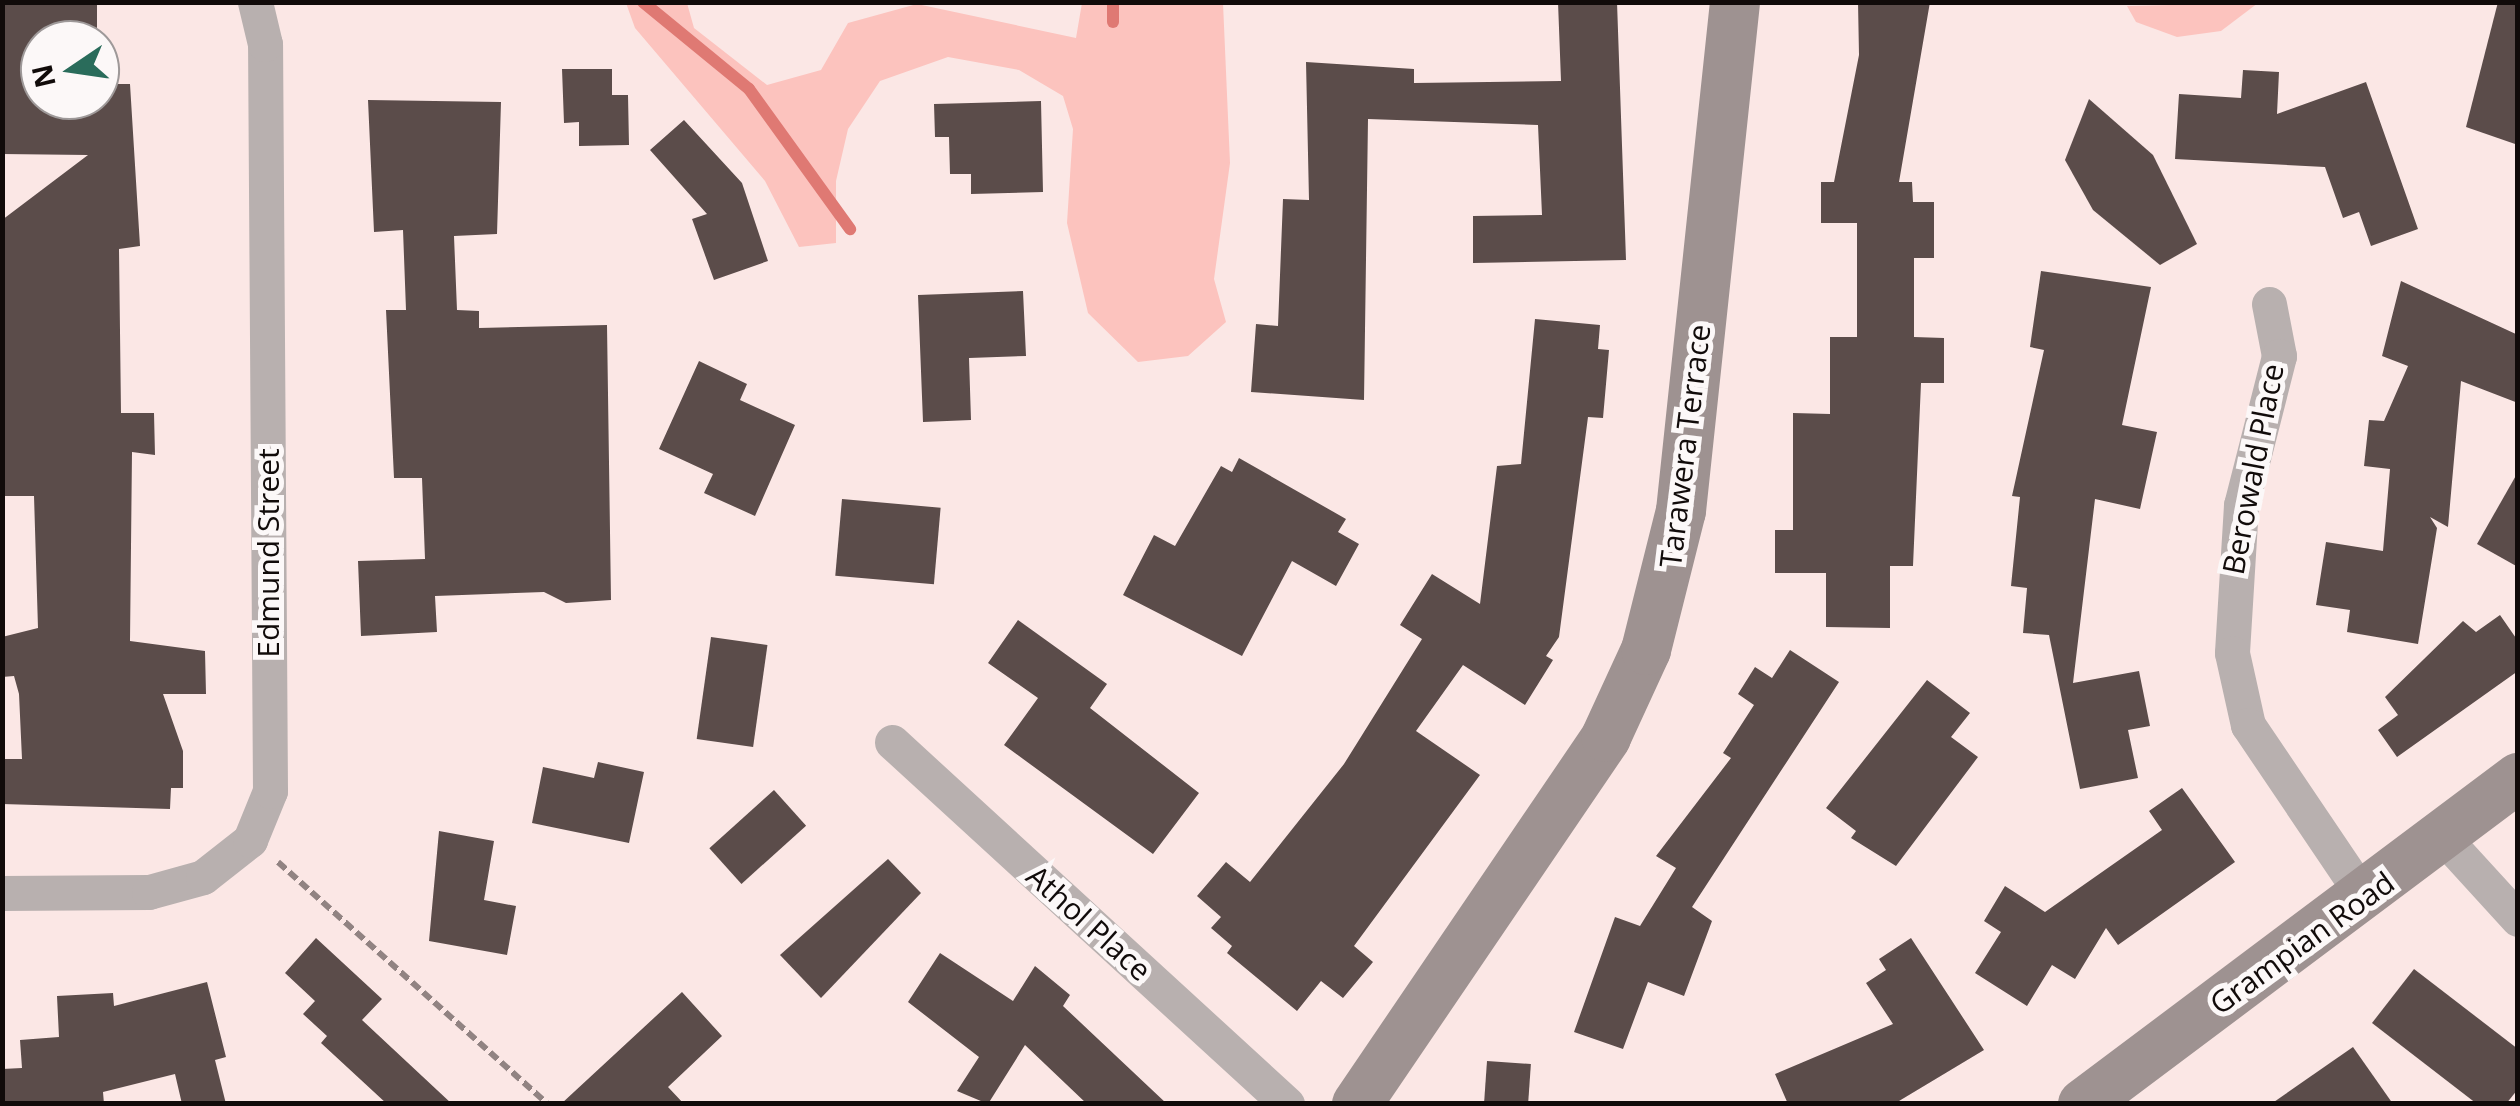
<!DOCTYPE html>
<html>
<head>
<meta charset="utf-8">
<style>
	body { margin:0 }
	#map { position:relative; width:2520px; height:1106px; overflow:hidden; background:#fbe7e5; font-family:"Open Sans",sans-serif }
	div>[style] { position:absolute }
	[style*='--x'] { left:calc(var(--x)*1px); top:calc(var(--y)*1px); width:calc(var(--w)*1px); rotate:calc(var(--a)*1deg) }
	.green>* { inset:0; background:#fcc3be }
	.stream>* { height:12px; margin:-6px; padding:0 6px; transform-origin:6px; border-radius:6px; background:#df7973 }
	.building>* { inset:0; background:#5b4c4a; transform-origin:0 0 }
	.path>* { height:6px; margin-top:-3px; transform-origin:0; background:repeating-linear-gradient(90deg,#918382 0 10px,transparent 0 15px) }
	.street>* { height:35px; margin:-17.5px; padding:0 17.5px; transform-origin:17.5px; border-radius:17.5px; background:#b8b0af }
	.secondary>* { height:50px; margin:-25px; padding:0 25px; transform-origin:25px; border-radius:25px; background:#9e9291 }
	span { translate:-50% -50%; white-space:nowrap; text-align:center; line-height:1.15; -webkit-text-stroke:10px #fcf8f8; paint-order:stroke }
	.street-label { font-size:30px; color:#110b0a }
	.frame { position:absolute; inset:0; border:5px solid #110b0a; pointer-events:none }
	.north { position:absolute; left:20px; top:20px; width:100px; height:100px; box-sizing:border-box; background:#fcf8f8; border:2px solid #9e9999; border-radius:50%; rotate:257deg; font-size:28px; font-weight:700; line-height:40px; text-align:center; color:#110b0a }
	.north::after { content:''; display:block; margin:auto; width:35px; height:45px; background:#2a6c5b; clip-path:polygon(50% 0,100% 100%,50% 72%,0 100%) }
</style>
</head>
<body>
<div id="map">
	<div class="green">
		<div style="clip-path:polygon(626px 3px,687px 3px,694px 28px,767px 85px,821px 70px,848px 23px,917px 4px,1076px 38px,1082px 3px,1223px 3px,1230px 163px,1214px 279px,1226px 322px,1188px 356px,1138px 362px,1088px 313px,1067px 223px,1073px 129px,1063px 96px,1019px 70px,948px 57px,880px 81px,848px 129px,836px 181px,836px 243px,799px 247px,765px 181px,635px 28px)"></div>
		<div style="clip-path:polygon(2258px 3px,2221px 31px,2177px 37px,2136px 22px,2127px 6px)"></div>
	</div>
	<div class="stream">
		<div style="--x:643;--y:2;--w:137;--a:39.4"></div>
		<div style="--x:749;--y:89;--w:173;--a:54.2"></div>
		<div style="--x:1113;--y:22;--w:20;--a:-90"></div>
	</div>
	<div class="building">
		<div style="clip-path:polygon(2px 2px,97px 2px,97px 40px,40px 40px,40px 100px,100px 100px,100px 84px,130px 84px,140px 246px,119px 249px,121px 413px,154px 413px,155px 455px,132px 452px,130px 641px,205px 651px,206px 694px,163px 694px,183px 751px,183px 788px,171px 788px,170px 809px,2px 804px,2px 759px,22px 759px,19px 694px,14px 676px,2px 677px,2px 637px,38px 628px,34px 496px,2px 496px,2px 220px,88px 155px,2px 154px)"></div>
		<div style="clip-path:polygon(1558px 2px,1617px 2px,1626px 260px,1473px 263px,1473px 216px,1542px 215px,1538px 125px,1368px 119px,1364px 400px,1251px 392px,1256px 324px,1278px 326px,1283px 199px,1309px 200px,1306px 62px,1414px 69px,1414px 83px,1561px 81px)"></div>
		<div style="clip-path:polygon(1858px 2px,1930px 2px,1899px 182px,1912px 182px,1913px 202px,1934px 202px,1934px 258px,1914px 258px,1914px 337px,1944px 338px,1944px 383px,1921px 383px,1913px 566px,1890px 566px,1890px 628px,1826px 627px,1826px 573px,1775px 573px,1775px 530px,1793px 530px,1793px 413px,1830px 414px,1830px 337px,1857px 337px,1857px 223px,1821px 223px,1821px 182px,1834px 182px,1859px 55px)"></div>
		<div style="clip-path:polygon(2498px 2px,2518px 2px,2518px 145px,2466px 127px)"></div>
		<div style="clip-path:polygon(562px 69px,612px 69px,612px 95px,628px 95px,629px 145px,579px 146px,579px 122px,564px 123px)"></div>
		<div style="clip-path:polygon(2243px 70px,2279px 72px,2277px 114px,2366px 82px,2418px 229px,2371px 246px,2359px 212px,2343px 218px,2325px 167px,2175px 159px,2179px 94px,2241px 98px)"></div>
		<div style="clip-path:polygon(2089px 99px,2153px 155px,2197px 244px,2160px 265px,2093px 210px,2065px 160px)"></div>
		<div style="clip-path:polygon(368px 100px,501px 102px,497px 234px,454px 236px,457px 310px,479px 311px,479px 328px,607px 325px,611px 600px,566px 603px,544px 592px,435px 596px,437px 632px,361px 636px,358px 561px,425px 559px,422px 478px,394px 478px,386px 310px,406px 310px,403px 230px,374px 232px)"></div>
		<div style="clip-path:polygon(1041px 101px,1043px 192px,971px 194px,971px 174px,950px 174px,949px 137px,935px 137px,934px 104px)"></div>
		<div style="clip-path:polygon(684px 120px,742px 183px,768px 261px,714px 280px,692px 219px,707px 214px,650px 150px)"></div>
		<div style="clip-path:polygon(2041px 271px,2151px 287px,2122px 425px,2157px 432px,2140px 509px,2095px 499px,2073px 683px,2139px 671px,2150px 726px,2128px 730px,2138px 778px,2080px 789px,2049px 635px,2023px 633px,2027px 588px,2011px 586px,2020px 497px,2012px 496px,2044px 350px,2030px 347px)"></div>
		<div style="clip-path:polygon(2401px 281px,2518px 335px,2518px 403px,2461px 381px,2448px 527px,2430px 517px,2437px 528px,2418px 644px,2347px 632px,2350px 610px,2316px 605px,2326px 542px,2383px 551px,2390px 469px,2364px 466px,2369px 420px,2384px 421px,2408px 366px,2382px 356px)"></div>
		<div style="clip-path:polygon(1023px 291px,1026px 356px,969px 358px,971px 420px,923px 422px,918px 295px)"></div>
		<div style="clip-path:polygon(1535px 319px,1600px 325px,1598px 349px,1609px 350px,1603px 418px,1588px 417px,1559px 637px,1546px 656px,1553px 660px,1525px 705px,1463px 665px,1416px 731px,1480px 775px,1354px 946px,1373px 962px,1343px 998px,1321px 981px,1297px 1011px,1227px 953px,1232px 946px,1211px 928px,1221px 917px,1197px 896px,1226px 862px,1250px 882px,1344px 764px,1422px 639px,1400px 625px,1432px 574px,1480px 604px,1497px 466px,1521px 464px)"></div>
		<div style="clip-path:polygon(699px 361px,747px 384px,740px 400px,795px 425px,755px 516px,704px 493px,713px 474px,659px 449px)"></div>
		<div style="clip-path:polygon(1239px 458px,1346px 519px,1338px 532px,1359px 544px,1336px 586px,1292px 561px,1242px 656px,1123px 595px,1154px 535px,1175px 546px,1221px 466px,1232px 472px)"></div>
		<div style="clip-path:polygon(2518px 472px,2518px 567px,2477px 544px)"></div>
		<div style="left:842px;top:499px;width:99px;height:77px;rotate:5deg"></div>
		<div style="clip-path:polygon(2500px 615px,2518px 641px,2518px 671px,2397px 757px,2378px 730px,2398px 715px,2385px 697px,2463px 621px,2476px 632px)"></div>
		<div style="clip-path:polygon(1018px 620px,1107px 684px,1090px 708px,1199px 793px,1153px 854px,1004px 745px,1038px 698px,988px 663px)"></div>
		<div style="left:711px;top:637px;width:57px;height:103px;rotate:8deg"></div>
		<div style="clip-path:polygon(1790px 650px,1839px 682px,1692px 907px,1712px 921px,1684px 996px,1648px 982px,1623px 1049px,1574px 1032px,1615px 917px,1640px 926px,1676px 868px,1656px 856px,1731px 758px,1723px 753px,1754px 705px,1738px 694px,1755px 667px,1772px 678px)"></div>
		<div style="clip-path:polygon(1927px 680px,1970px 713px,1951px 737px,1978px 757px,1896px 866px,1851px 838px,1856px 831px,1826px 808px)"></div>
		<div style="clip-path:polygon(598px 762px,644px 772px,629px 843px,532px 823px,543px 767px,594px 778px)"></div>
		<div style="clip-path:polygon(2182px 788px,2235px 862px,2118px 945px,2106px 928px,2075px 979px,2052px 965px,2027px 1006px,1975px 973px,2001px 932px,1984px 921px,2005px 886px,2045px 912px,2162px 830px,2149px 811px)"></div>
		<div style="left:774px;top:790px;width:48px;height:87px;rotate:48deg"></div>
		<div style="clip-path:polygon(439px 831px,494px 841px,484px 900px,516px 906px,507px 955px,429px 941px)"></div>
		<div style="clip-path:polygon(888px 859px,921px 893px,821px 998px,780px 955px)"></div>
		<div style="clip-path:polygon(316px 938px,382px 999px,362px 1020px,452px 1104px,387px 1104px,321px 1043px,327px 1036px,303px 1014px,315px 1001px,285px 973px)"></div>
		<div style="clip-path:polygon(1911px 938px,1984px 1050px,1894px 1104px,1788px 1104px,1775px 1074px,1893px 1024px,1866px 983px,1886px 970px,1879px 959px)"></div>
		<div style="clip-path:polygon(940px 953px,1013px 1001px,1035px 966px,1070px 995px,1063px 1006px,1167px 1104px,1087px 1104px,1025px 1045px,988px 1104px,957px 1091px,979px 1057px,908px 1002px)"></div>
		<div style="clip-path:polygon(2414px 969px,2518px 1049px,2518px 1089px,2506px 1104px,2477px 1104px,2372px 1023px)"></div>
		<div style="clip-path:polygon(207px 982px,226px 1057px,215px 1060px,226px 1104px,182px 1104px,175px 1074px,103px 1092px,104px 1104px,4px 1104px,2px 1069px,22px 1068px,20px 1040px,59px 1037px,57px 996px,113px 993px,114px 1006px)"></div>
		<div style="clip-path:polygon(682px 992px,722px 1036px,668px 1087px,684px 1104px,561px 1104px)"></div>
		<div style="clip-path:polygon(2353px 1047px,2393px 1104px,2271px 1104px)"></div>
		<div style="left:1487px;top:1061px;width:44px;height:43px;rotate:4deg"></div>
	</div>
	<div class="path">
		<div style="--x:278;--y:862;--w:363;--a:41.9"></div>
	</div>
	<div class="street">
		<div style="--x:2269;--y:304;--w:53;--a:79.1"></div>
		<div style="--x:2279;--y:356;--w:154;--a:104.3"></div>
		<div style="--x:2241;--y:505;--w:148;--a:93.5"></div>
		<div style="--x:2232;--y:653;--w:74;--a:77.5"></div>
		<div style="--x:2248;--y:725;--w:207;--a:56"></div>
		<div style="--x:892;--y:742;--w:536;--a:42.5"></div>
		<div style="--x:2443;--y:837;--w:111;--a:47.6"></div>
		<div style="--x:2;--y:893;--w:147;--a:-0.4"></div>
		<div style="--x:149;--y:892;--w:56;--a:-15.5"></div>
		<div style="--x:203;--y:877;--w:60;--a:-38.2"></div>
		<div style="--x:250;--y:840;--w:53;--a:-67.8"></div>
		<div style="--x:270;--y:791;--w:747;--a:-90.38"></div>
		<div style="--x:265;--y:44;--w:43;--a:-103.4"></div>
	</div>
	<div class="secondary">
		<div style="--x:1357;--y:1104;--w:443;--a:-55.8"></div>
		<div style="--x:1606;--y:737;--w:96;--a:-65.3"></div>
		<div style="--x:1646;--y:650;--w:143;--a:-75.9"></div>
		<div style="--x:1681;--y:511;--w:512;--a:-83.94"></div>
		<div style="--x:2083;--y:1104;--w:544;--a:-36.85"></div>
	</div>
	<div class="street-label">
		<span style="left:1685px;top:446px;rotate:-83deg">Tarawera Terrace</span>
		<span style="left:2253px;top:469px;rotate:-79deg">Berowald Place</span>
		<span style="left:268px;top:553px;rotate:-90deg">Edmund Street</span>
		<span style="left:1089px;top:923px;rotate:42deg">Athol Place</span>
		<span style="left:2302px;top:943px;rotate:-36deg">Grampian Road</span>
	</div>
	<div class="frame"></div>
	<div class="north">N</div>
</div>
</body>
</html>
